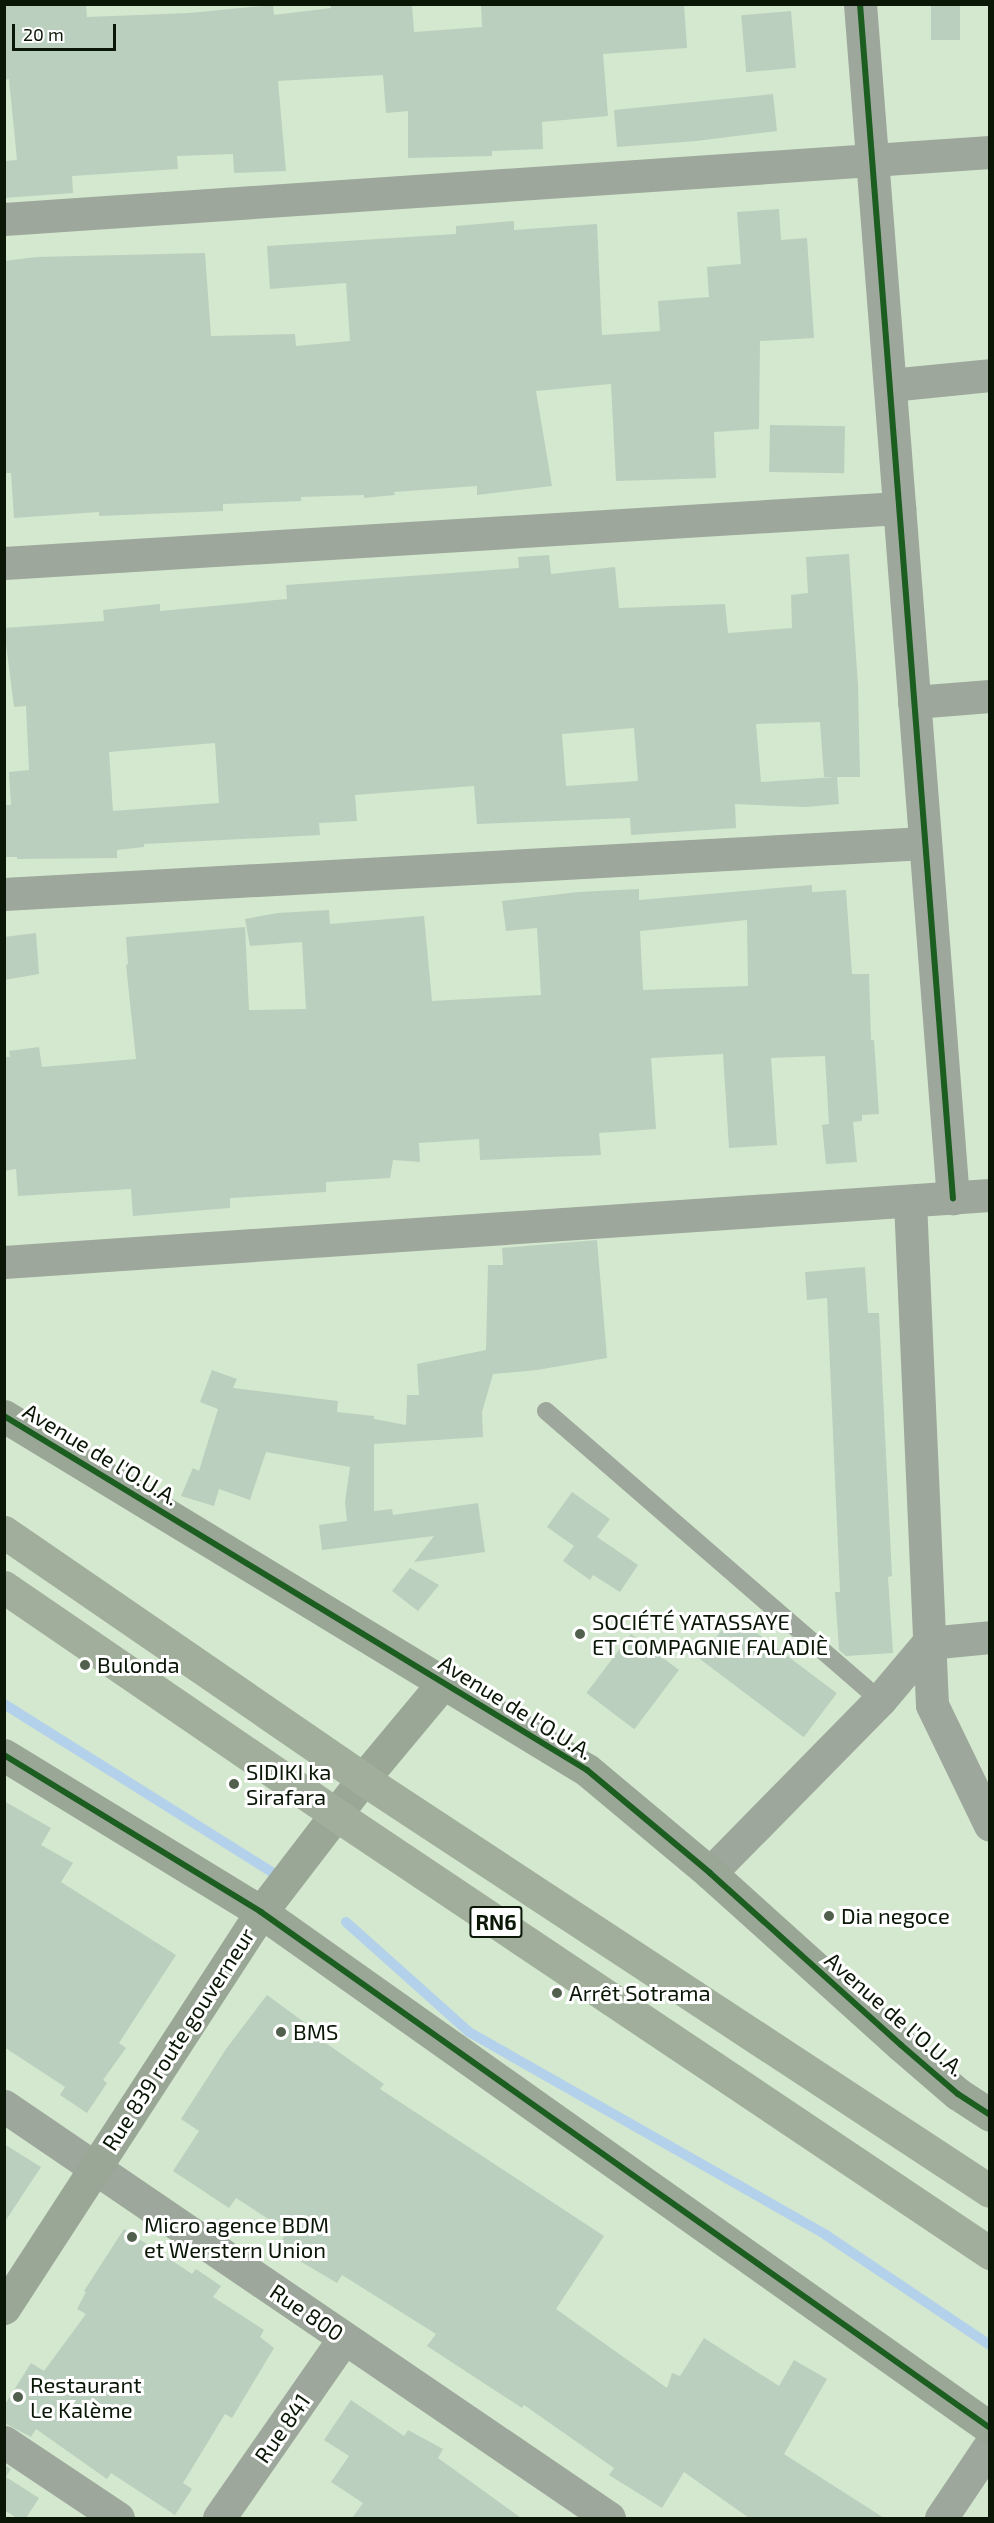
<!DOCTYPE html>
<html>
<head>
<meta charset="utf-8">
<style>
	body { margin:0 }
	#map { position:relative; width:994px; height:2523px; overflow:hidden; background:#d3e8ce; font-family:"Exo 2",sans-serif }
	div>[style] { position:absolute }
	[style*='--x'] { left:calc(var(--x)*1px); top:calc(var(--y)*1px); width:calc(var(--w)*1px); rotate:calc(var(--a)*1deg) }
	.stream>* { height:10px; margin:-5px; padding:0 5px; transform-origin:5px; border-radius:5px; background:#b4d1eb }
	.building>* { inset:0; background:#bbcfbe; transform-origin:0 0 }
	.lane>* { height:18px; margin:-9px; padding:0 9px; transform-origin:9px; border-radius:9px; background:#9da79b }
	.street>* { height:33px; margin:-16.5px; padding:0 16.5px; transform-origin:16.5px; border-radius:16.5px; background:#9da79b }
	.secondary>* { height:33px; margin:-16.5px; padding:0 16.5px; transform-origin:16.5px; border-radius:16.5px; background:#9aa797 }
	.highway>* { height:33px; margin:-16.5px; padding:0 16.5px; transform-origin:16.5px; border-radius:16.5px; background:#a0ae9b }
	.cycleway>* { height:6px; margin:-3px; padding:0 3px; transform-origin:3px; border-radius:3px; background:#1b5e20 }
	.dots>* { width:16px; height:16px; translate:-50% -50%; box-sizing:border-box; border:3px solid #fff; border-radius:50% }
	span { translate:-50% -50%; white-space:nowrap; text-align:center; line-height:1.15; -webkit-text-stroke:6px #fff; paint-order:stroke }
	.shield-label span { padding:2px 4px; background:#fff; border:2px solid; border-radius:4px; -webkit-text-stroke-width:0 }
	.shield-label { font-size:21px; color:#0a1706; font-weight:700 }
	.street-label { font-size:22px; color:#0a1706 }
	.poi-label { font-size:22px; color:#0a1706 }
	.left { translate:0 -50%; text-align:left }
	.frame { position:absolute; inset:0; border:6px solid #0a1706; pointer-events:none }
	.scale { position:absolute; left:12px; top:24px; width:104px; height:27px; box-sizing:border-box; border:3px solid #0a1706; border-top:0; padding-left:8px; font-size:18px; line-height:21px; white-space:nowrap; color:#0a1706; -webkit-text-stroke:4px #fff; paint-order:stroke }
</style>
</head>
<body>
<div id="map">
	<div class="stream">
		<div style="--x:4;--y:1704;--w:320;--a:32.1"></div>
		<div style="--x:346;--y:1922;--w:165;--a:41.8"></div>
		<div style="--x:469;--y:2032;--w:411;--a:29.6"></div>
		<div style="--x:826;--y:2235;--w:197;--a:33.9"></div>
	</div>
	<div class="building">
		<div style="clip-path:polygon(4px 4px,86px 4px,87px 17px,189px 13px,273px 5px,274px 15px,331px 8px,330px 4px,412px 4px,414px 32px,482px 27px,481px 4px,684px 4px,687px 48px,603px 54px,608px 116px,542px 122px,543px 149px,492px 151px,492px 156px,408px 158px,408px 111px,386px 113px,383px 75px,278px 81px,286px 171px,234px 173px,233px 154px,177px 156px,178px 169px,72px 176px,73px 193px,4px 198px,4px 161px,17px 160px,9px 79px,4px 80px)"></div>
		<div style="left:931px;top:4px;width:29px;height:36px"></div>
		<div style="left:791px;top:11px;width:57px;height:50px;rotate:85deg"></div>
		<div style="clip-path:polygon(773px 94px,777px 131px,696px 141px,617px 147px,614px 110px)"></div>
		<div style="clip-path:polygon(779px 209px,781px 240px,807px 238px,814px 338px,760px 341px,759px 429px,714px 432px,716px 478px,616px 481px,611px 384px,536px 391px,552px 486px,477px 495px,477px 486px,394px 492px,395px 495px,364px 498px,364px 495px,301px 497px,301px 501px,223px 504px,223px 511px,99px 516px,99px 512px,14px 518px,11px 473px,4px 473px,4px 261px,37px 257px,205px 253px,211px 336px,295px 334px,296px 346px,350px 341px,346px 283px,270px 289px,267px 246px,456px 234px,456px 226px,514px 221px,514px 230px,597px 224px,602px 335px,660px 331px,658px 301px,709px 297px,707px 267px,741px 264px,737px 212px)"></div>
		<div style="left:770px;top:425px;width:75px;height:47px;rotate:1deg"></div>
		<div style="clip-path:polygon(evenodd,849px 554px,858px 685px,860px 777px,837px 777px,839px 804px,806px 807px,735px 804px,736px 828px,631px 835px,630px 818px,477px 824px,474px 786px,355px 795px,357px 821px,319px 823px,320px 835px,144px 844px,144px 847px,117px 850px,117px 858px,17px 859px,17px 857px,4px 857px,4px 805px,11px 805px,9px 772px,29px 770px,26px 706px,14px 707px,4px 628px,104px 621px,103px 610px,160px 604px,160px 611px,287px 599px,286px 585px,519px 568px,518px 557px,549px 555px,551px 574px,615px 567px,619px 608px,725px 604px,728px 633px,792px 628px,791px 595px,808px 593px,806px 557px,849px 554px,820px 722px,824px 777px,835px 777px,761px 782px,756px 724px,820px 722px,849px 554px,634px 728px,638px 781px,566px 786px,562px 734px,634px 728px,849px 554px,215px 743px,219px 803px,113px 811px,109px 752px,215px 743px)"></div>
		<div style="clip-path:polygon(evenodd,812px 885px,812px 892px,846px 890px,852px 974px,869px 974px,871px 1040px,874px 1040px,879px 1114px,862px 1115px,862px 1121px,853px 1122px,857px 1162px,826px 1164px,822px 1125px,836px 1123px,829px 1124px,825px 1056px,771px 1058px,777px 1145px,729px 1148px,723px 1054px,651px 1058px,656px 1129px,599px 1133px,601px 1155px,480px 1160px,479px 1139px,419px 1143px,420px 1162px,393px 1160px,390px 1178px,326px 1182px,326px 1192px,230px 1198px,230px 1208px,133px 1216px,131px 1189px,18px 1196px,16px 1169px,4px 1171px,4px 1057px,10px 1057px,9px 1051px,39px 1047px,42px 1067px,136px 1059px,126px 965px,128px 964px,126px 937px,245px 927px,249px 1010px,306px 1009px,302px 942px,250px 946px,245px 919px,278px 913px,329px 910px,330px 924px,424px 916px,432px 1001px,541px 995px,537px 928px,506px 931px,502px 901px,578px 892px,639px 889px,639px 900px,812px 885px,747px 920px,748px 986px,643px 990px,640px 931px,747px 920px)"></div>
		<div style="clip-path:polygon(36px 933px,39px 974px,4px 980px,4px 937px)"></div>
		<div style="clip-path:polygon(597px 1240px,607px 1358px,537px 1370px,493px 1374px,482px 1412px,483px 1437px,374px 1444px,374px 1511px,392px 1509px,393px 1515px,478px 1503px,485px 1552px,414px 1562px,434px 1536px,322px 1550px,319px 1525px,347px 1521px,345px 1502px,350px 1467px,266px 1452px,250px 1500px,219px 1489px,214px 1506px,181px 1496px,193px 1468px,199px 1471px,218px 1409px,200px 1402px,212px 1370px,237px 1379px,233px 1388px,338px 1401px,337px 1412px,374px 1416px,374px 1419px,406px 1425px,407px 1395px,419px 1395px,417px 1364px,486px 1350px,488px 1265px,503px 1265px,502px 1248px)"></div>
		<div style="clip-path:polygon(865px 1267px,868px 1313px,879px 1313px,892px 1576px,888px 1577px,893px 1653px,846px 1656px,839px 1650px,835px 1592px,840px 1592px,827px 1298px,807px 1300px,805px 1272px)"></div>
		<div style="clip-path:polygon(572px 1492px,610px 1519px,597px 1537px,638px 1565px,620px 1592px,593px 1575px,590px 1580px,563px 1561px,574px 1546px,547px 1527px)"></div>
		<div style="clip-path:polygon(410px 1568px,439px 1585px,418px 1611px,392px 1591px)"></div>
		<div style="left:733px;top:1615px;width:130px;height:55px;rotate:37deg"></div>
		<div style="left:631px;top:1634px;width:60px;height:74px;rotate:37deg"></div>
		<div style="clip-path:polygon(4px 1801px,51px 1828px,41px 1845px,73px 1863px,61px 1882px,176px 1955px,119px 2043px,126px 2048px,103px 2080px,107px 2083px,87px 2113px,60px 2095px,65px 2087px,4px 2047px)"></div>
		<div style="clip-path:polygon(267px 1995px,326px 2038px,323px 2041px,384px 2084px,380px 2089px,604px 2236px,556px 2309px,667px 2388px,672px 2373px,680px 2376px,704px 2338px,779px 2386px,794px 2360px,827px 2379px,784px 2454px,884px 2518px,749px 2518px,684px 2472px,662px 2508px,609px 2475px,614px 2468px,524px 2405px,522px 2408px,427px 2346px,436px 2334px,342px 2275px,337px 2283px,293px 2257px,279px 2246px,287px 2231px,236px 2198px,229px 2208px,173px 2171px,199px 2131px,181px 2119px,226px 2049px)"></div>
		<div style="clip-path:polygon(4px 2144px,41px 2167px,4px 2223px)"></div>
		<div style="clip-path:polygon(124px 2229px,192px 2274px,196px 2269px,221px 2286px,213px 2297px,264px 2330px,260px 2337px,274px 2348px,232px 2418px,225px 2414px,183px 2483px,192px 2489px,175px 2515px,111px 2473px,107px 2479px,36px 2429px,31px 2437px,4px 2423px,4px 2406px,31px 2363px,44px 2371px,86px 2314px,77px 2309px,86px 2292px,84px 2291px)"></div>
		<div style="clip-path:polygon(351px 2400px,404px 2436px,408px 2430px,443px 2449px,438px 2458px,521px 2518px,352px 2518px,363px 2503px,331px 2482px,349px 2456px,324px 2440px)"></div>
		<div style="clip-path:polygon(4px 2465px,11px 2469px,6px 2477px,39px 2498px,26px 2518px,17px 2518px,4px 2510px)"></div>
	</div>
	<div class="lane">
		<div style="--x:546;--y:1411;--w:442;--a:40.9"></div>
	</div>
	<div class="street">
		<div style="--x:860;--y:4;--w:1198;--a:85.55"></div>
		<div style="--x:4;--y:219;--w:988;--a:-3.89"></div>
		<div style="--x:890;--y:385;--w:100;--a:-5.7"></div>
		<div style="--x:4;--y:563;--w:897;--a:-3.52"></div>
		<div style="--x:914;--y:702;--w:76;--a:-4.5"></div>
		<div style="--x:4;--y:894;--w:922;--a:-3.17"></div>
		<div style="--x:910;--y:1201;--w:504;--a:87.5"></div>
		<div style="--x:932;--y:1705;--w:133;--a:64.2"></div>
		<div style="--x:4;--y:1262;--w:988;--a:-3.89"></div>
		<div style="--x:710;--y:1873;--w:243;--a:-45.5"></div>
		<div style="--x:880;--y:1700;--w:75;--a:-49.9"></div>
		<div style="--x:928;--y:1643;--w:62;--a:-5.5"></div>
		<div style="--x:4;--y:2106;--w:732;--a:34.25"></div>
		<div style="--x:4;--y:2442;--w:137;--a:33.7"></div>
		<div style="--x:219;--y:2518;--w:219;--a:-55.2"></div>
		<div style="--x:941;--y:2518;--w:88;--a:-56.1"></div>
	</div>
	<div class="secondary">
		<div style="--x:4;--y:1416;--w:682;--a:31.27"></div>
		<div style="--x:587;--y:1770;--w:160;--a:39.9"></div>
		<div style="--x:710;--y:1873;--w:257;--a:42"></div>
		<div style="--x:901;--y:2045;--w:75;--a:40.7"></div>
		<div style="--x:958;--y:2094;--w:38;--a:33"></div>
		<div style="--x:4;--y:1755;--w:301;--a:31.4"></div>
		<div style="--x:261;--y:1912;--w:893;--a:35.29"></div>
		<div style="--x:4;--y:2308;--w:472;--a:-57"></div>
		<div style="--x:261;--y:1912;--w:168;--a:-52.5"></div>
		<div style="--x:363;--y:1779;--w:125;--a:-50.2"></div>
	</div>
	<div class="highway">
		<div style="--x:4;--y:1532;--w:436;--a:34.5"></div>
		<div style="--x:363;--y:1779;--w:750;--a:33.31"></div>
		<div style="--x:4;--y:1587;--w:401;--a:34.4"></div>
		<div style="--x:335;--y:1814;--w:789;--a:33.83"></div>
	</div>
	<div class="cycleway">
		<div style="--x:860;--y:4;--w:1198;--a:85.55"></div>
		<div style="--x:4;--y:1416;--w:682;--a:31.27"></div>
		<div style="--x:587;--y:1770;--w:160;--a:39.9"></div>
		<div style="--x:710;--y:1873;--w:257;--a:42"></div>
		<div style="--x:901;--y:2045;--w:75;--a:40.7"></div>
		<div style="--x:958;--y:2094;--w:38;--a:33"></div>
		<div style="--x:4;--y:1755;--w:301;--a:31.4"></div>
		<div style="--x:261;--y:1912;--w:893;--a:35.29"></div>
	</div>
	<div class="dots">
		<div style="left:580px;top:1634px;background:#50604c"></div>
		<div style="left:85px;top:1665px;background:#50604c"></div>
		<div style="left:234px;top:1784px;background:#50604c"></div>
		<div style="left:829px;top:1916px;background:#50604c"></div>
		<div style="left:557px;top:1993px;background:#50604c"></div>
		<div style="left:281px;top:2032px;background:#50604c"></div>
		<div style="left:132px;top:2237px;background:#50604c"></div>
		<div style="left:18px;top:2397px;background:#50604c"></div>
	</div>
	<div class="shield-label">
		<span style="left:496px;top:1922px">RN6</span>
	</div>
	<div class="street-label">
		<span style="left:101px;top:1454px;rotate:31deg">Avenue de l'O.U.A.</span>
		<span style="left:516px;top:1707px;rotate:32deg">Avenue de l'O.U.A.</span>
		<span style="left:895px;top:2014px;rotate:41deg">Avenue de l'O.U.A.</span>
		<span style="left:178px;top:2039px;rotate:-57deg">Rue 839 route gouverneur</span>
		<span style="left:307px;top:2312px;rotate:34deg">Rue 800</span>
		<span style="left:282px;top:2428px;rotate:-55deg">Rue 841</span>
	</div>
	<div class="poi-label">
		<span class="left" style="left:592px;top:1634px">SOCIÉTÉ YATASSAYE<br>ET COMPAGNIE FALADIÈ</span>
		<span class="left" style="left:97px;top:1665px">Bulonda</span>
		<span class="left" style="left:246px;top:1784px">SIDIKI ka<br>Sirafara</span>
		<span class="left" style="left:841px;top:1916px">Dia negoce</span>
		<span class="left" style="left:569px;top:1993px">Arrêt Sotrama</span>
		<span class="left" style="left:293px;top:2032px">BMS</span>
		<span class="left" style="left:144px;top:2237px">Micro agence BDM<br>et Werstern Union</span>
		<span class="left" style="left:30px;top:2397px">Restaurant<br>Le Kalème</span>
	</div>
	<div class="frame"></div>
	<div class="scale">20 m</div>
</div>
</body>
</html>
